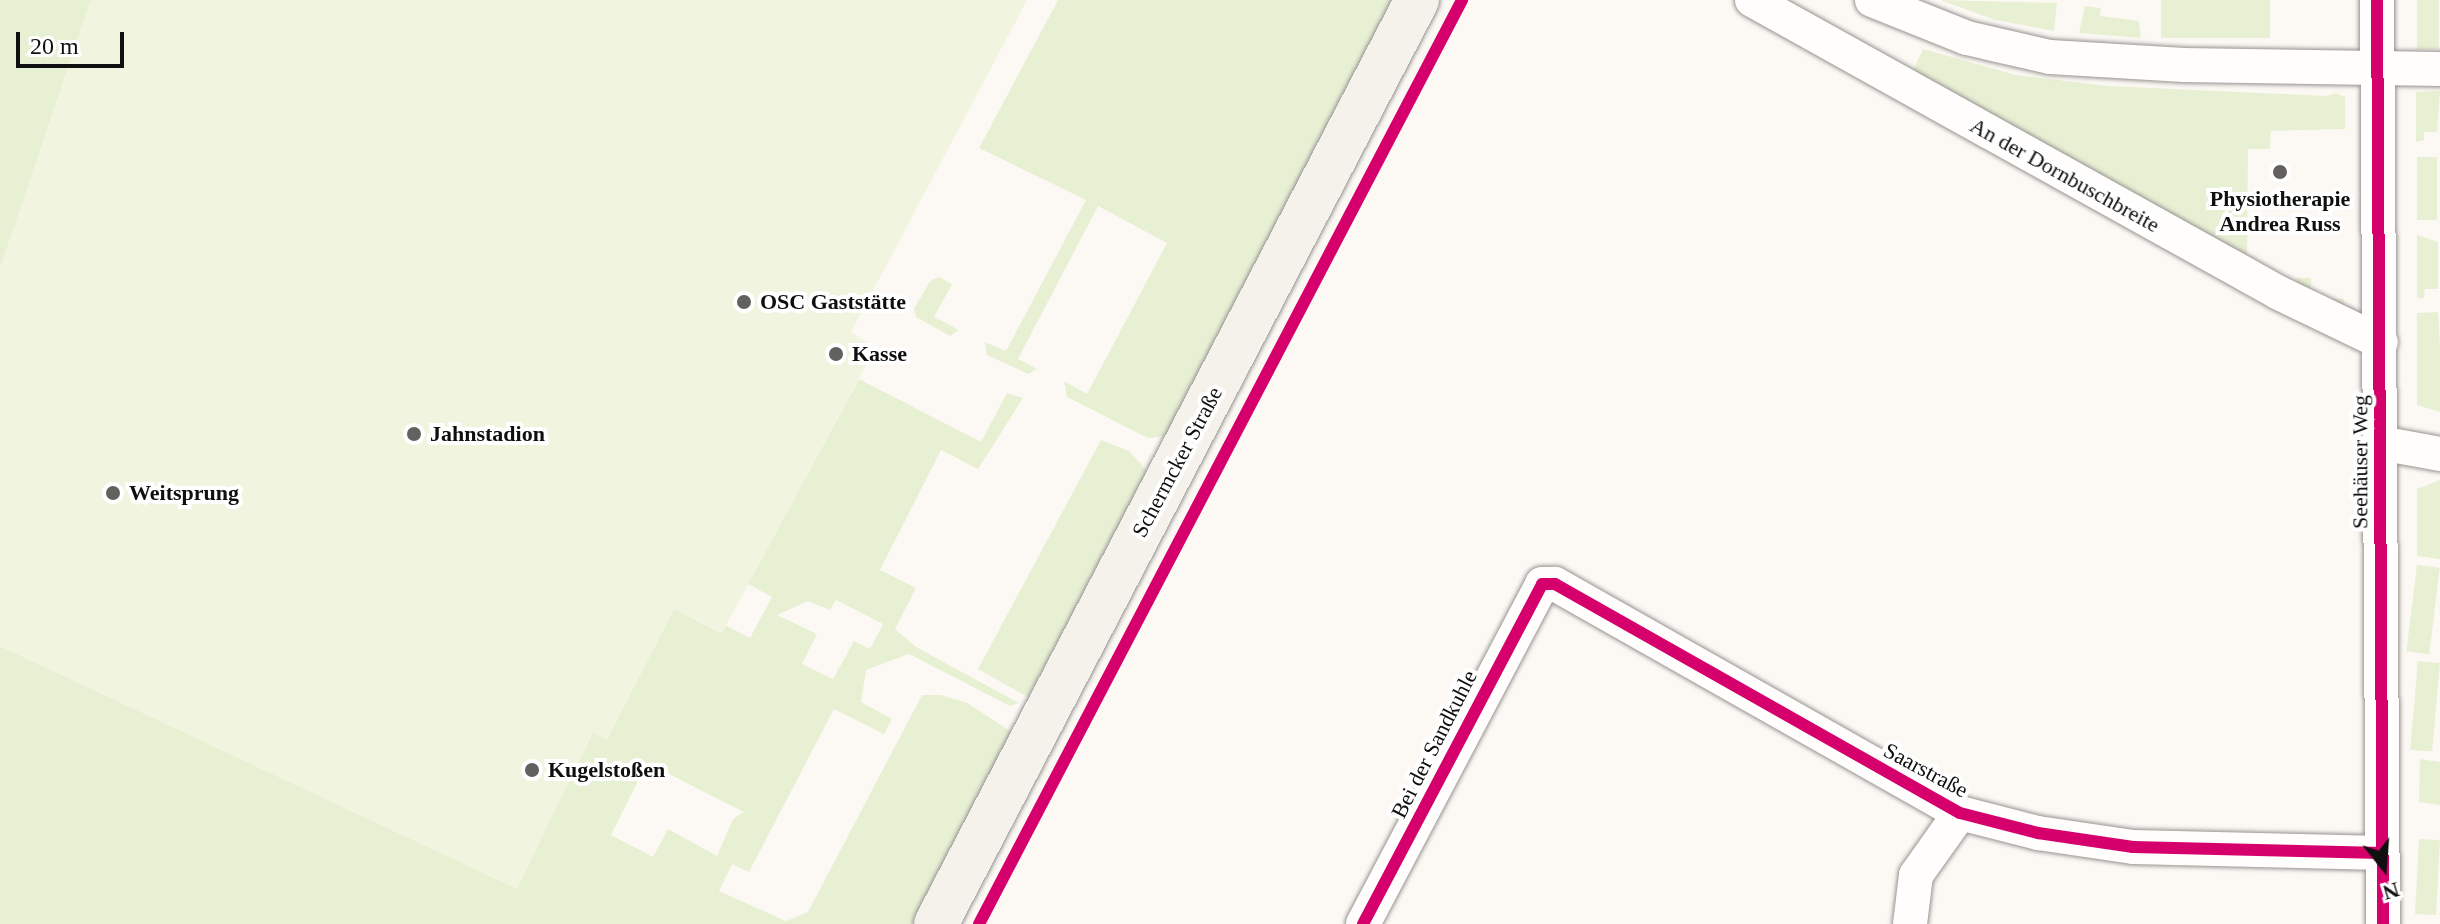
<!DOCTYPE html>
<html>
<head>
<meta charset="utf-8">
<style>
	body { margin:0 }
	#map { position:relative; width:2440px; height:924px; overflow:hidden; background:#fcf9f4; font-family:Georgia,serif }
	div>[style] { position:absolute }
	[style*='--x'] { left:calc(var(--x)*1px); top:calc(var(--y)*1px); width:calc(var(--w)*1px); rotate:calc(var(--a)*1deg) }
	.green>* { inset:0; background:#e8f0d4; transform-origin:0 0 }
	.pitch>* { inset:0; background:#f1f4de }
	.roads { filter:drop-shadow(0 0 2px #969492) drop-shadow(0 0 2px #969492) }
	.street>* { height:34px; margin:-17px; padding:0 17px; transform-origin:17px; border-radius:17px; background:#fffefd }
	.secondary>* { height:44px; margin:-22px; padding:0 22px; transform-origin:22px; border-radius:22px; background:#f5f2eb }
	.cycleway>* { height:12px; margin:-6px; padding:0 6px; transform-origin:6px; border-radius:6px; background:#d6006c }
	.dots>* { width:22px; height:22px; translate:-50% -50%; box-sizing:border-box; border:4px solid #fff; border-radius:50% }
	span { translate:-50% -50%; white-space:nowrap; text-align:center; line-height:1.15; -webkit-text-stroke:8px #fff; paint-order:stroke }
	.street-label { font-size:22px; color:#0f0f0f }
	.poi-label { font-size:22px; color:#0f0f0f; font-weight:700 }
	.left { translate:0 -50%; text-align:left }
	.north { position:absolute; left:2344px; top:828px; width:80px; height:80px; -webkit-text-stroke:6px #fff; paint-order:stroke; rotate:163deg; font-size:22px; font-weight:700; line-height:32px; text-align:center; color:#0f0f0f }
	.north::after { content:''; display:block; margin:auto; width:28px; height:36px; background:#0f0f0f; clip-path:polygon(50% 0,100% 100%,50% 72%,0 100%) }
	.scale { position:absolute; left:16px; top:32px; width:108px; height:36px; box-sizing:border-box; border:4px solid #0f0f0f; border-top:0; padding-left:10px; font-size:24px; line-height:28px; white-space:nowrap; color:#0f0f0f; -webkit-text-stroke:6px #fff; paint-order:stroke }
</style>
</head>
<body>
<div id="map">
	<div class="green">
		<div style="clip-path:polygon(0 0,91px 0,0 269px)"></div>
		<div style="clip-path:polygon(1058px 0,1394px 0,1167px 435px,1159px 437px,1148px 438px,1067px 397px,1064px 381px,1087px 394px,1167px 243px,1098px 206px,1018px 359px,1037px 369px,1028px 374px,987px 355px,985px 342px,1006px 351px,1086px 200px,979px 148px)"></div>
		<div style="clip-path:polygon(1940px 0,2057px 3px,2054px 31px,1995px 20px)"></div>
		<div style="left:2161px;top:0;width:109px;height:38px"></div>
		<div style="left:2417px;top:0;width:22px;height:49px"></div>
		<div style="clip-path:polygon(2085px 6px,2101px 8px,2100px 16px,2139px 21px,2141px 38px,2079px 33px)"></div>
		<div style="clip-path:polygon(1923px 49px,2016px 75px,2109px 86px,2327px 96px,2336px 93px,2345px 97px,2345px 129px,2271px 131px,2270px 149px,2248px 149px,2247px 263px,2296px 290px,2297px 278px,2311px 278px,2311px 298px,2344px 299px,2344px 311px,2324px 310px,1911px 75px)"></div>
		<div style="clip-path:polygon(2440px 91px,2437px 132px,2424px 132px,2424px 140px,2416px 142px,2416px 92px)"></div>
		<div style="left:2417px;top:157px;width:20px;height:63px"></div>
		<div style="clip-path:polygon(2417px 235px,2438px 242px,2438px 289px,2425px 289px,2424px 298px,2417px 298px)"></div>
		<div style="clip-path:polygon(939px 277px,952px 284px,934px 317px,959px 330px,950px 336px,916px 317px,914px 309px,930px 281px)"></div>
		<div style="clip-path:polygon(2438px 312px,2440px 346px,2440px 412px,2417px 405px,2417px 313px)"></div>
		<div style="clip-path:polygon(evenodd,859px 379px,981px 442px,1007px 393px,1023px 398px,978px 469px,941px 450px,880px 570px,916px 588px,895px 629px,916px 647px,1019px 703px,1010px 706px,909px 654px,866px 670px,861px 702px,892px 719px,884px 734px,834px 709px,749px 872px,732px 864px,719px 891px,786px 921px,808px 912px,922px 695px,941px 695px,967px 703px,1012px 732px,912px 924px,0 924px,0 646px,517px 888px,593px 732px,607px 739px,674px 609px,721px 633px,725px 625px,750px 638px,772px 597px,748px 584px,859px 379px,836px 600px,883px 624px,870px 649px,854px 641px,833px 679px,802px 664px,817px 634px,777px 615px,808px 601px,830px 610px,836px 600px,859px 379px,647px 763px,744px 812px,733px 819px,717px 856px,668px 829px,653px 857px,611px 835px,647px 763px)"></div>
		<div style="clip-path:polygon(1101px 440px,1129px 451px,1147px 471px,1028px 697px,978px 669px)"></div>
		<div style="clip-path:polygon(2440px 480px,2440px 559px,2417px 556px,2417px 489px)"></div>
		<div style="left:2417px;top:565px;width:23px;height:87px;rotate:7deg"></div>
		<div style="left:2418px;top:661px;width:22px;height:89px;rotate:5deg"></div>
		<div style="clip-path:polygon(2420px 759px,2440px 762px,2440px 805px,2419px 802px)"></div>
		<div style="left:2419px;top:839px;width:21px;height:75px;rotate:3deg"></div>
	</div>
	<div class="pitch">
		<div style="clip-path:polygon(91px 0,1027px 0,851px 332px,875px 348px,722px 633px,674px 609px,607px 739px,592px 733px,517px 889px,0 646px,0 269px)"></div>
	</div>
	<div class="roads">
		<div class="street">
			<div style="--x:1752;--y:0;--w:603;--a:29.07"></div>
			<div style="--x:2279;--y:293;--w:113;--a:25.7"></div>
			<div style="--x:1872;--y:0;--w:102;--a:21.8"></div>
			<div style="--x:1967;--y:38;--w:85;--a:12.9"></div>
			<div style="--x:2050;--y:57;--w:134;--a:3.4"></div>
			<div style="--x:2184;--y:65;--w:256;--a:0.9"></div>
			<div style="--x:2377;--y:0;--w:924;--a:89.63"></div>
			<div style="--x:2380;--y:443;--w:61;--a:10.4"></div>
			<div style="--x:1363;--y:924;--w:384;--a:-62.2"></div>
			<div style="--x:1542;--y:584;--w:13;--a:0"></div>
			<div style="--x:1555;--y:584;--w:465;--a:29.5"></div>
			<div style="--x:1960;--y:813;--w:81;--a:14.4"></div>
			<div style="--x:2038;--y:833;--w:96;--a:8.4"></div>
			<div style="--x:2133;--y:847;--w:249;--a:1.4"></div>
			<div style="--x:1910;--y:924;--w:49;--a:-83"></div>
			<div style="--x:1916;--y:875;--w:76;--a:-54.6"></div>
		</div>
		<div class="secondary">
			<div style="--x:936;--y:924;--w:1042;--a:-62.5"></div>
		</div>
	</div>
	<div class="cycleway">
		<div style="--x:2377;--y:0;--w:924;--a:89.63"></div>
		<div style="--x:979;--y:924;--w:1043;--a:-62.4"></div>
		<div style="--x:1363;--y:924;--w:384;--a:-62.2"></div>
		<div style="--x:1542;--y:584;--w:13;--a:0"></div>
		<div style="--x:1555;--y:584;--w:465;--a:29.5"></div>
		<div style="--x:1960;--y:813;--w:81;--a:14.4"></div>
		<div style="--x:2038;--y:833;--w:96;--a:8.4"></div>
		<div style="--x:2133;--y:847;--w:249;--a:1.4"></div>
	</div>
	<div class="dots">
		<div style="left:2280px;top:172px;background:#62615f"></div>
		<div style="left:744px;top:302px;background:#62615f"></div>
		<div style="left:836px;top:354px;background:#62615f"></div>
		<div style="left:414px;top:434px;background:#62615f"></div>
		<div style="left:113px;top:493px;background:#62615f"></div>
		<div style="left:532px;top:770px;background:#62615f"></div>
	</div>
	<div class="street-label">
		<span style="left:2065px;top:175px;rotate:29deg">An der Dornbuschbreite</span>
		<span style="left:1177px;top:462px;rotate:-62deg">Schermcker Straße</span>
		<span style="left:2360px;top:462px;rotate:-90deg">Seehäuser Weg</span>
		<span style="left:1434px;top:744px;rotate:-63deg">Bei der Sandkuhle</span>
		<span style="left:1926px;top:770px;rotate:28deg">Saarstraße</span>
	</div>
	<div class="poi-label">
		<span style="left:2280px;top:211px">Physiotherapie<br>Andrea Russ</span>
		<span class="left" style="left:760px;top:302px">OSC Gaststätte</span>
		<span class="left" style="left:852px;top:354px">Kasse</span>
		<span class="left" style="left:430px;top:434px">Jahnstadion</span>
		<span class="left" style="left:129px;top:493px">Weitsprung</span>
		<span class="left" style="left:548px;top:770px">Kugelstoßen</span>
	</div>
	<div class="north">N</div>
	<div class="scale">20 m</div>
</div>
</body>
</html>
